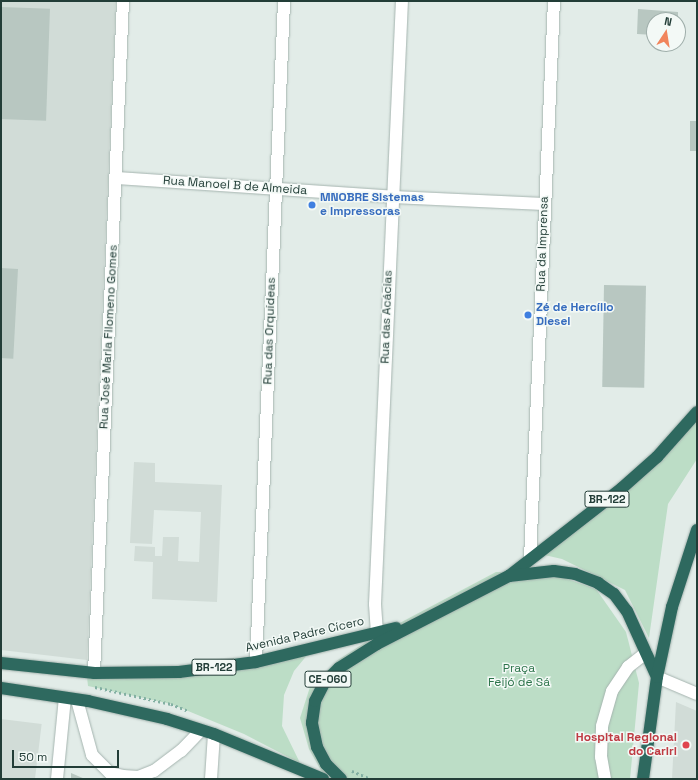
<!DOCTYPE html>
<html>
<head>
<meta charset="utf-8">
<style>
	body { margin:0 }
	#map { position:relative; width:698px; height:780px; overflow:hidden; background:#e2ece8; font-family:"Space Grotesk",sans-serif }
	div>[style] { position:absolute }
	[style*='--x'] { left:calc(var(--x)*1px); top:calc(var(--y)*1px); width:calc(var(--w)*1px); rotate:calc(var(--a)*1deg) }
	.built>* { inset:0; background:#d1dcd7; transform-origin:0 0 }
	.green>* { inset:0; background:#bcddc6 }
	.building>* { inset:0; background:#b8c7c1; transform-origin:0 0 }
	.path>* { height:2.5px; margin-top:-1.25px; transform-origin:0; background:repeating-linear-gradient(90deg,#83b0a3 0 2px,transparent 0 5px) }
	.roads { filter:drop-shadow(0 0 1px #a5b4af) drop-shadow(0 0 1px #a5b4af) }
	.minor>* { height:12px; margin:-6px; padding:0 6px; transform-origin:6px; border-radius:6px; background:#fff }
	.highway>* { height:12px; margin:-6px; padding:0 6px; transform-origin:6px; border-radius:6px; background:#2e695f }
	.dots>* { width:11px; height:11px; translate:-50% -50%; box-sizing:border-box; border:2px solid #f3f9f6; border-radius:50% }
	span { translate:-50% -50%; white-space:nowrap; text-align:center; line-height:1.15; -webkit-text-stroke:3px #f3f9f6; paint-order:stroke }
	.shield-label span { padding:1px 3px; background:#f3f9f6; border:1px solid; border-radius:3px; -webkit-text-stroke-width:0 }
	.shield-label { font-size:11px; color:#223d37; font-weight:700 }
	.street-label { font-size:12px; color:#223d37 }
	.shop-label { font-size:12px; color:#366cbe; font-weight:700 }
	.left { translate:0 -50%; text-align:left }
	.park-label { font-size:12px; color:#2d744b }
	.health-label { font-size:12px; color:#be3a42; font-weight:700 }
	.right { translate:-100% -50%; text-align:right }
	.frame { position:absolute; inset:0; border:2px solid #223d37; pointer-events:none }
	.north { position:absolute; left:646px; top:12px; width:40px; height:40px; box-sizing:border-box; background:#f3f9f6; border:1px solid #9faeaa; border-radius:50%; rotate:12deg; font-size:11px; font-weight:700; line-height:16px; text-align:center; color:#223d37 }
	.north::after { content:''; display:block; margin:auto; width:14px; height:18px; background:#f1855c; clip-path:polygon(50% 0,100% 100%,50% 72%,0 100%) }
	.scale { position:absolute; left:12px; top:750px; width:107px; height:18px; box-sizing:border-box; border:2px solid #223d37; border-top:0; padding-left:5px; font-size:12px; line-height:14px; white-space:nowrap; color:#223d37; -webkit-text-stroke:3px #f3f9f6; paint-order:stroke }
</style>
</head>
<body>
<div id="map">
	<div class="built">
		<div style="clip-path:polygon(1px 1px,116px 1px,87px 660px,1px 650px)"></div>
		<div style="clip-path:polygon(134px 462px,155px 463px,155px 482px,222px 485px,217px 602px,152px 599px,153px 562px,134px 561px,135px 546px,155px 547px,155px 556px,162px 556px,163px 537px,179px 537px,178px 561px,199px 562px,201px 512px,154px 510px,152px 544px,130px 543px)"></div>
		<div style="clip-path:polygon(676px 702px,697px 711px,697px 779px,672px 779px)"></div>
		<div style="left:1px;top:719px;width:41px;height:60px;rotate:7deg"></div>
	</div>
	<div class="green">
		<div style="clip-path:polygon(697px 415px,697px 459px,668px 504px,649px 638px,625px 590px,562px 559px,540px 554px)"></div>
		<div style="clip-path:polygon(496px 572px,550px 573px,596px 589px,626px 632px,639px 683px,630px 779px,326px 779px,309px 749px,300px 718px,310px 687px,338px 660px,377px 635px)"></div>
		<div style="clip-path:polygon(313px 648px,294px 671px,284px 695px,282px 726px,300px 763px,244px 734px,171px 704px,88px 686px,87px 677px,182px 675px)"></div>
	</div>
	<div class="building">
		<div style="left:1px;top:7px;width:49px;height:112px;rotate:2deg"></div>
		<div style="clip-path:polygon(638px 9px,678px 12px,678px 20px,654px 20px,654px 35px,637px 34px)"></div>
		<div style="left:690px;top:121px;width:7px;height:30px"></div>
		<div style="left:1px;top:268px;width:17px;height:90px;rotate:3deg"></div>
		<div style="left:604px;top:285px;width:42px;height:102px;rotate:1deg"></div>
		<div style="clip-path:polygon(71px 773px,85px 779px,71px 779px)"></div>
	</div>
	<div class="path">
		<div style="--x:95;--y:687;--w:78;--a:12.6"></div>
		<div style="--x:171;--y:704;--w:18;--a:22"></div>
		<div style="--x:352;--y:771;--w:21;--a:23"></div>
	</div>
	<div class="roads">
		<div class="minor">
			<div style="--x:117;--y:178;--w:277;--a:3.9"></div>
			<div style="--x:393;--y:197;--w:151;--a:2.7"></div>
			<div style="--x:530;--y:559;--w:559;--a:-87.54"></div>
			<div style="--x:377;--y:633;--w:29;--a:-94"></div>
			<div style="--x:375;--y:604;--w:604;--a:-87.44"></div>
			<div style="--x:256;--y:662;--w:662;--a:-87.57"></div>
			<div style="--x:94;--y:673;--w:673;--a:-87.53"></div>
			<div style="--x:657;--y:677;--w:43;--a:23"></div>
			<div style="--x:77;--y:700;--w:57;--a:74.7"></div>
			<div style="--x:92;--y:755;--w:25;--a:45"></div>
			<div style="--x:110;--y:773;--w:13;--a:13"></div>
			<div style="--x:123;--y:776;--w:15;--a:4"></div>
			<div style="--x:138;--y:777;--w:17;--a:-21"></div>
			<div style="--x:154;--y:771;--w:34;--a:-37"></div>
			<div style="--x:181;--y:751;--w:29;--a:-46"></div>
			<div style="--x:57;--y:779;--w:81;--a:-84.4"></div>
			<div style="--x:211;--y:779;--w:45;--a:-86.2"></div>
			<div style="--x:605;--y:779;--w:22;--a:-100"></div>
			<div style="--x:601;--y:757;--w:31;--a:-88"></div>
			<div style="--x:602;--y:726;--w:36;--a:-74"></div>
			<div style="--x:612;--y:691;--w:29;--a:-56"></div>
			<div style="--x:628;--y:667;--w:23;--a:-38"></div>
		</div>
		<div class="highway">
			<div style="--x:509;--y:576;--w:143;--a:-37.9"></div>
			<div style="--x:622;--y:488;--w:47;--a:-41.5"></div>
			<div style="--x:657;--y:457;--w:60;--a:-48.4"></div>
			<div style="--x:1;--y:663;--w:94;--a:6.1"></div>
			<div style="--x:94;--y:673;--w:85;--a:-0.7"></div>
			<div style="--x:179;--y:672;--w:78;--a:-7.4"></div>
			<div style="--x:256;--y:662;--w:144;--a:-13.7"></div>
			<div style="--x:1;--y:688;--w:88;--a:8.5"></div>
			<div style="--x:88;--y:701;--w:81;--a:12.8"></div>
			<div style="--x:167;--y:719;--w:49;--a:17.7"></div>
			<div style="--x:214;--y:734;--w:118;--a:22.4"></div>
			<div style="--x:341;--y:779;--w:21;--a:-135"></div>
			<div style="--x:326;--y:764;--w:19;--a:-118"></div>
			<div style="--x:317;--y:747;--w:25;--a:-102"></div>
			<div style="--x:312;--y:723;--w:22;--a:-82"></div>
			<div style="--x:315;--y:701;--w:20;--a:-63"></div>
			<div style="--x:324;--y:683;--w:21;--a:-45"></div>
			<div style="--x:339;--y:668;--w:45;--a:-32.3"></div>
			<div style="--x:377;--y:644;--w:148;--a:-27.3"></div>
			<div style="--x:509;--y:576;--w:45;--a:-6.3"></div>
			<div style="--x:554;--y:571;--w:21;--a:8"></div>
			<div style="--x:575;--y:574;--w:25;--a:21"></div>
			<div style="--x:598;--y:583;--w:19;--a:35"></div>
			<div style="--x:614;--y:594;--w:21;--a:53"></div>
			<div style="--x:627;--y:611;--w:72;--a:65.6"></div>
			<div style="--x:643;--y:779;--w:103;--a:-82.2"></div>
			<div style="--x:657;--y:677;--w:72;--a:-77.9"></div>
			<div style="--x:672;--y:607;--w:81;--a:-72"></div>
		</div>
	</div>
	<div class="dots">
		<div style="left:312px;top:205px;background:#3f7fe0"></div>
		<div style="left:528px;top:315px;background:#3f7fe0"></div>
		<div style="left:686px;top:745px;background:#e0444e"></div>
	</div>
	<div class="shield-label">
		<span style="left:607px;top:499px">BR-122</span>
		<span style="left:214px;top:667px">BR-122</span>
		<span style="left:328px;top:679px">CE-060</span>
	</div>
	<div class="street-label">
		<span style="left:235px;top:186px;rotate:4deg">Rua Manoel B de Almeida</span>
		<span style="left:543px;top:244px;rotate:-88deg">Rua da Imprensa</span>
		<span style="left:387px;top:317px;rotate:-88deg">Rua das Acácias</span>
		<span style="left:270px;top:331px;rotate:-88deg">Rua das Orquídeas</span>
		<span style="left:109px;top:337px;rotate:-87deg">Rua José Maria Filomeno Gomes</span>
		<span style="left:305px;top:635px;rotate:-13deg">Avenida Padre Cícero</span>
	</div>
	<div class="shop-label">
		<span class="left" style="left:320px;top:205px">MNOBRE Sistemas<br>e Impressoras</span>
		<span class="left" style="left:536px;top:315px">Zé de Hercílio<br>Diesel</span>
	</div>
	<div class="park-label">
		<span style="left:519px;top:676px">Praça<br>Feijó de Sá</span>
	</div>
	<div class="health-label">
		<span class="right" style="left:677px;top:745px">Hospital Regional<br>do Cariri</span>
	</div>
	<div class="frame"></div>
	<div class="north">N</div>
	<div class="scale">50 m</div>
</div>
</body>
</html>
